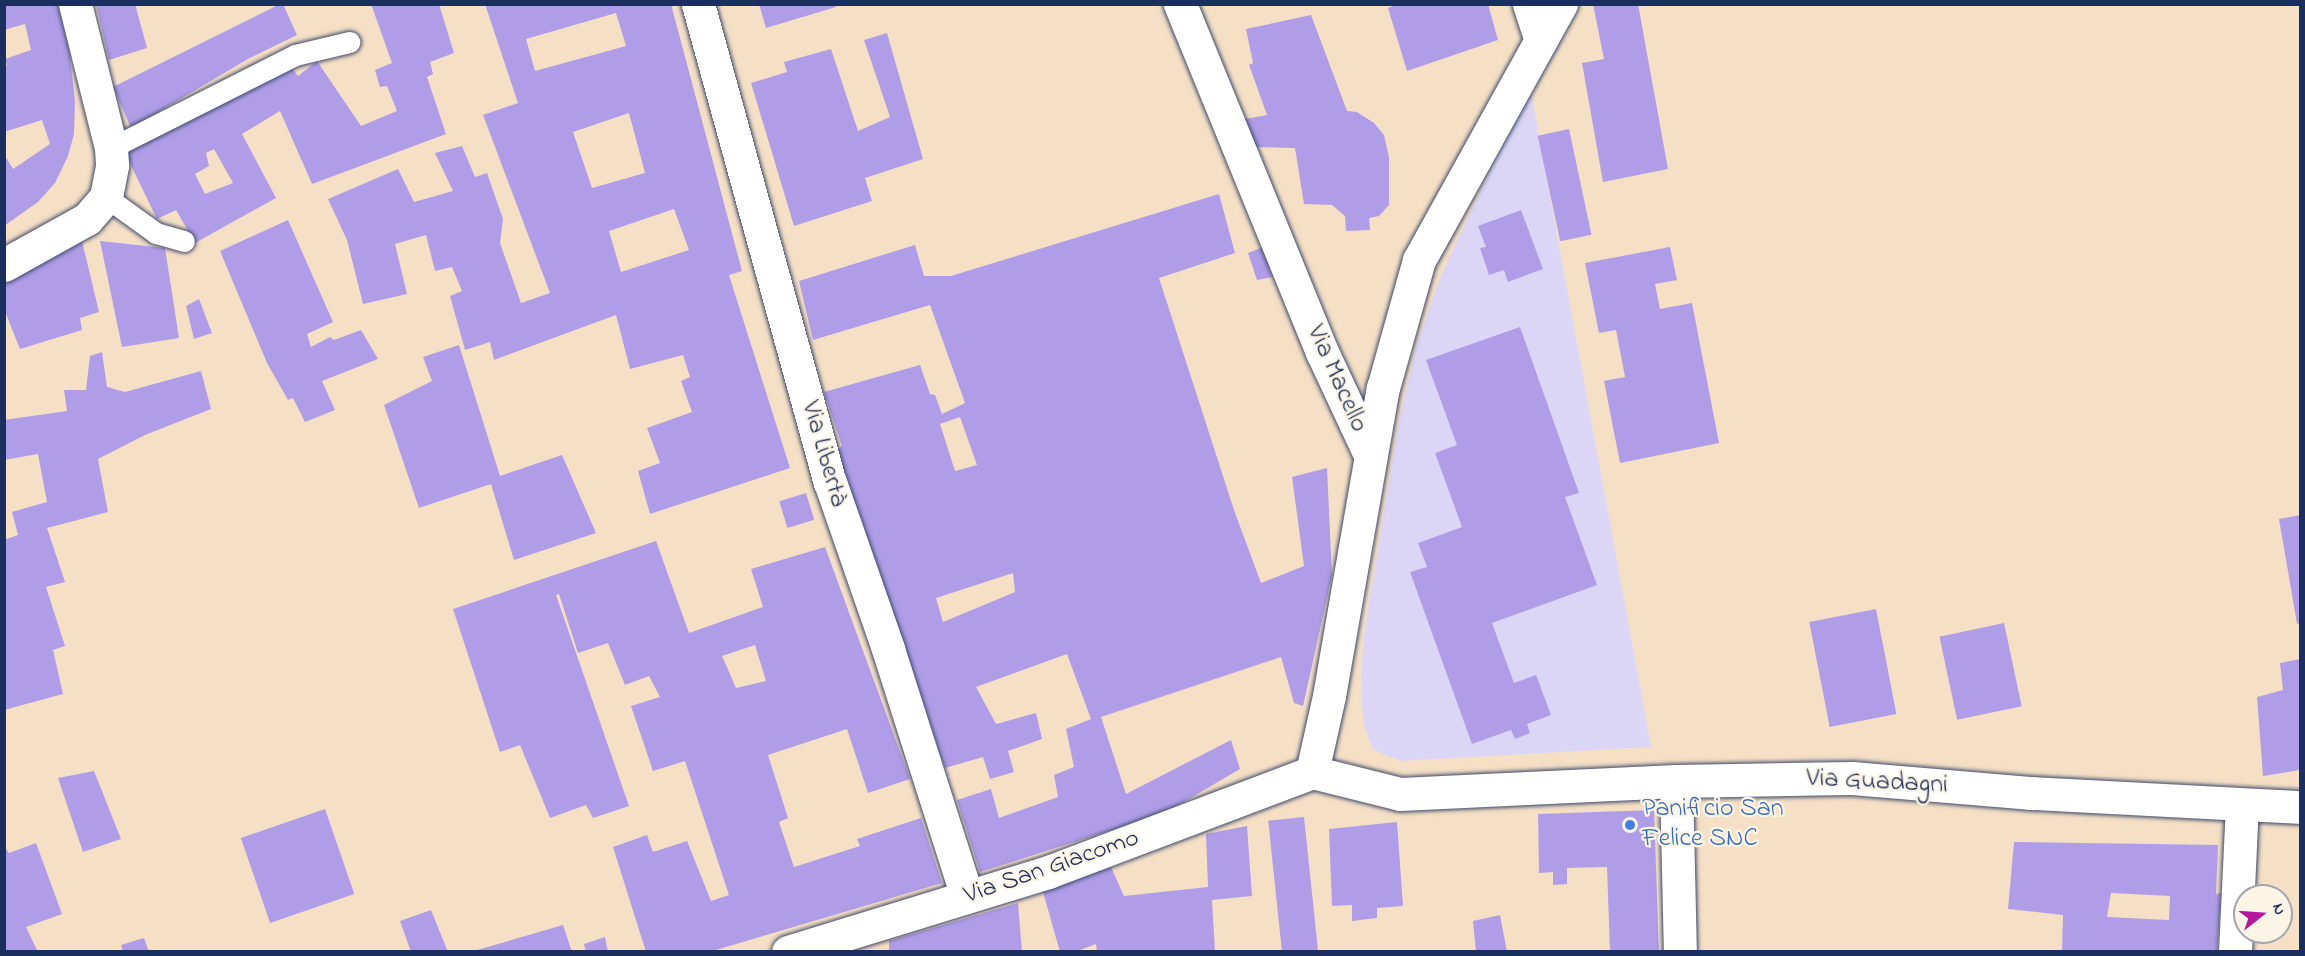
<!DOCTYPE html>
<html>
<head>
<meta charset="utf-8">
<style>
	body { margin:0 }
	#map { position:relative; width:2305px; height:956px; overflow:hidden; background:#f6e0c5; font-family:"Indie Flower",sans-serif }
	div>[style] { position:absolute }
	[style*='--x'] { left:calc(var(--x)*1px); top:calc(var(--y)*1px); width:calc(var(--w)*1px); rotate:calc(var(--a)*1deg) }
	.built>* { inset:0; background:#dcd6f6 }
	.building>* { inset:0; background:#b09de8; transform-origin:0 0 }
	.roads { filter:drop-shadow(0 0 2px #3c4a6d) drop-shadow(0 0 2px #3c4a6d) }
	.lane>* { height:21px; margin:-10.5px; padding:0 10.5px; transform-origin:10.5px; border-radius:10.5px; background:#fff }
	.street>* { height:33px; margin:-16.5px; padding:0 16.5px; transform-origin:16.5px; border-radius:16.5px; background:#fff }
	.dots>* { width:16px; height:16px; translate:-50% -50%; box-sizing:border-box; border:3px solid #fcf5e5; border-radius:50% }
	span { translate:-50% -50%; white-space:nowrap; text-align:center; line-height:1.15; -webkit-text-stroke:4.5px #fcf5e5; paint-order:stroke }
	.street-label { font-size:26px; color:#1b2f5e }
	.shop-label { font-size:26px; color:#366cbe }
	.left { translate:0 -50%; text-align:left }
	.frame { position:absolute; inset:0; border:6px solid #1b2f5e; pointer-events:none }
	.north { position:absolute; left:2233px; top:884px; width:60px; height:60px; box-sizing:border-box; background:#fcf5e5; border:2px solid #a2a6af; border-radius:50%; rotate:73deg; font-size:16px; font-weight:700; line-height:24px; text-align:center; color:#1b2f5e }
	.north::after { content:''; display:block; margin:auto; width:21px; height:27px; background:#b5179e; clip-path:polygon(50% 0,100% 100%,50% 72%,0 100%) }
</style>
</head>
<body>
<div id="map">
	<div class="built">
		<div style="clip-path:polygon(1530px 87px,1651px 747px,1401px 761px,1373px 750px,1365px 729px,1362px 708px,1361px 673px,1364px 636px,1398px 426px,1416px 347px,1441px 275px)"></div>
	</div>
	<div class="building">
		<div style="clip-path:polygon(4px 4px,58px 4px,69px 48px,75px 101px,74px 134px,68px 156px,55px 183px,38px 202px,4px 226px,4px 154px,13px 169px,50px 144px,42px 120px,4px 132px,4px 67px,7px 66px,5px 59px,31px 50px,25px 24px,4px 30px)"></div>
		<div style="clip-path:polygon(96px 4px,135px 4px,147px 48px,109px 60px)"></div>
		<div style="clip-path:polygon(280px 4px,283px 4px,297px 35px,248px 59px,131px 128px,113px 87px)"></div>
		<div style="clip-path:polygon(evenodd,371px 4px,439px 4px,454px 53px,430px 62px,433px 74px,427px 77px,446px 134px,312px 184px,280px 111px,242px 134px,276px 198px,195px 243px,176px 210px,157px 219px,123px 149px,290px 66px,298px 76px,317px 61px,361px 126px,397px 111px,387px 86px,380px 87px,375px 70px,392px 63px,371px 4px,214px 149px,233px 183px,205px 194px,195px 174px,209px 166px,206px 153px,214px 149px)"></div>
		<div style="clip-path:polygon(evenodd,485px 4px,671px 4px,742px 271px,729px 275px,790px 468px,650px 514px,638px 471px,660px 463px,647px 428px,692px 412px,681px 381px,690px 377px,683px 355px,630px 369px,616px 315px,494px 360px,490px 342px,465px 350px,450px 296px,462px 291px,452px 267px,435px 271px,426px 235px,395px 244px,407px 294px,363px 304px,347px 240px,328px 199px,398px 169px,414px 202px,453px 191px,435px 153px,462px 146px,475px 177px,487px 173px,503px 219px,500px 243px,521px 303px,550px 293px,483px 115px,518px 103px,485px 4px,616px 13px,626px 46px,535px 71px,526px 39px,616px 13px,485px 4px,629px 113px,645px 173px,592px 188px,573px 132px,629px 113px,485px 4px,674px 209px,689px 250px,621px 272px,609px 231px,674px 209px)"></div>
		<div style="clip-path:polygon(759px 4px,835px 4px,836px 7px,766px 28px)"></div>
		<div style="clip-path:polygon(1398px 4px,1488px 4px,1498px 40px,1407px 71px,1388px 8px)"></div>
		<div style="clip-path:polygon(1593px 4px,1638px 4px,1668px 169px,1603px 182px,1582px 63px,1604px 59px)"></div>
		<div style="clip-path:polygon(1311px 15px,1347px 111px,1357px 112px,1374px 123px,1384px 135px,1389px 157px,1389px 205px,1379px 216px,1369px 218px,1370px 230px,1346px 231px,1345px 216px,1332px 205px,1304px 204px,1295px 148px,1255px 147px,1245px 119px,1267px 115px,1249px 65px,1253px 63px,1246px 29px)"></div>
		<div style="clip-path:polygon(887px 33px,923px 159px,865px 178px,872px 201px,794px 226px,751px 83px,787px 72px,784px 62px,831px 49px,858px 131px,890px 117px,864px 40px)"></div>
		<div style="left:1569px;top:129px;width:108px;height:32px;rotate:78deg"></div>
		<div style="clip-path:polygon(evenodd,1219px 194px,1235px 253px,1159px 278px,1234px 510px,1261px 583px,1304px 566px,1292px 477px,1327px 468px,1332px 575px,1303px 706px,1294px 703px,1281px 657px,1101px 717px,1126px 794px,1231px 740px,1240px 769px,1165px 813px,980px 872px,957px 800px,991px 789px,999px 818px,1058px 797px,1054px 775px,1074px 767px,1066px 729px,1091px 719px,1067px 654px,976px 687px,996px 724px,1036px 713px,1042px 739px,1008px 751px,1014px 772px,990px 779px,983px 757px,945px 768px,836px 451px,842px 446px,824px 392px,920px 365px,930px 394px,935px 395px,942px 414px,965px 403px,930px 305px,813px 340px,799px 281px,915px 245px,924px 276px,951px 276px,1219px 194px,960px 417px,977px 465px,955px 471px,940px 424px,960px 417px,1219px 194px,1013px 573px,1015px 592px,943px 622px,936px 598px,1013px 573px)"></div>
		<div style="clip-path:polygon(1521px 210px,1543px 269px,1508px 282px,1504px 270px,1489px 275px,1480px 248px,1486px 247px,1478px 226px)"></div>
		<div style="clip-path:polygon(288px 220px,333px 322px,307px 334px,311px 347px,330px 337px,334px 340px,361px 330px,378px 359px,322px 381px,335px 410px,305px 422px,293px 398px,288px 400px,267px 363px,220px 251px)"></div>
		<div style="clip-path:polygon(82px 241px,99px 312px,80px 318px,82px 330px,20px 349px,4px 309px,4px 274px)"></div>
		<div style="clip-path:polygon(100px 241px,165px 248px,179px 338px,122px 347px)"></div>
		<div style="clip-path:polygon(1263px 247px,1272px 277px,1257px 280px,1248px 253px)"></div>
		<div style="clip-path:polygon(1670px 247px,1677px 280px,1655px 284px,1660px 309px,1692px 303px,1719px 443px,1620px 463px,1604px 381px,1625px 377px,1616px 330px,1599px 333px,1585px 263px)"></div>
		<div style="clip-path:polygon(199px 299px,212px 333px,194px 339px,186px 306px)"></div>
		<div style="clip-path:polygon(1520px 327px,1579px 493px,1565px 497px,1597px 585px,1492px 623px,1514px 683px,1536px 675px,1551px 715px,1527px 724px,1530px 733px,1515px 739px,1511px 730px,1472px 744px,1410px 572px,1427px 567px,1418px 543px,1462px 527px,1435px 453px,1457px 445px,1426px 360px)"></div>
		<div style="clip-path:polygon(459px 345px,500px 476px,562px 455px,596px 533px,514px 560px,491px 484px,419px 508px,384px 405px,432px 381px,423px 357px)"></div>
		<div style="clip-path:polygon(102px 352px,107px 387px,125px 392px,201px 371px,211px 409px,145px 435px,98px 459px,108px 512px,47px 528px,65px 582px,46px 587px,65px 646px,53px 650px,63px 694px,4px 710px,4px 540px,18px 535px,12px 512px,47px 502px,38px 454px,4px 460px,4px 420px,67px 411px,64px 390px,86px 390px,90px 356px)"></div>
		<div style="left:806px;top:493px;width:28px;height:28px;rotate:73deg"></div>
		<div style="clip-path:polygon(2300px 515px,2300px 623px,2297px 624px,2279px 519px)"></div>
		<div style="clip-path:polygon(evenodd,656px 541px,689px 633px,763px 607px,751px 569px,825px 547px,910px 779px,868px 793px,847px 729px,768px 755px,788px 818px,779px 822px,794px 867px,860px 846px,857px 839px,921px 818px,942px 883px,709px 952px,646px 952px,613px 847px,647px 835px,653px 852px,687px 841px,711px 901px,729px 895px,685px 761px,653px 771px,631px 706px,660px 697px,649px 676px,625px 685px,608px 643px,578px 653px,559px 594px,556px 595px,629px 806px,593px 818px,586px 805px,550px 818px,520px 745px,500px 752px,453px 609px,656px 541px,755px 645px,766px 681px,736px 688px,722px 656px,755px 645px)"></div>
		<div style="left:1876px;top:609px;width:107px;height:68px;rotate:79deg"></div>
		<div style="left:2004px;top:623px;width:85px;height:66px;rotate:78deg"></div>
		<div style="clip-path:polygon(2300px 659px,2300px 770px,2263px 776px,2257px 697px,2283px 690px,2280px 663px)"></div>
		<div style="clip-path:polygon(94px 771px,121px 839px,83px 852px,58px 778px)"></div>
		<div style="left:325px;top:809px;width:90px;height:89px;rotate:71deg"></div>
		<div style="clip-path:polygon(1654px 810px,1659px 952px,1610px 952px,1607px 867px,1567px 868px,1567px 884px,1553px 885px,1553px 872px,1539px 873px,1538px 814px)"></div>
		<div style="left:1304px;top:817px;width:136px;height:36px;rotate:84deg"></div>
		<div style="clip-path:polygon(1397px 822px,1403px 906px,1377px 908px,1377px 918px,1352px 921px,1352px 905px,1332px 906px,1329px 829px)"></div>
		<div style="clip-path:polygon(1247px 826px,1252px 896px,1212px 900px,1215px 952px,1097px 952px,1096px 944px,1075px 952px,1060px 952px,1043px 892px,1111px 867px,1124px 896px,1208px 887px,1206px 834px)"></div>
		<div style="clip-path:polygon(evenodd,2014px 842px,2218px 845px,2216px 894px,2221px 893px,2217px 952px,2062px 952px,2063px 915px,2008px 909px,2014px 842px,2111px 893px,2170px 896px,2169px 920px,2107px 917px,2111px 893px)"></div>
		<div style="clip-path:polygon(36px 843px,62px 914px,26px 927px,38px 952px,6px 952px,4px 846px,9px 853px)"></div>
		<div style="clip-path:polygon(1018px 903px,1022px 952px,889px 952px,889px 941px)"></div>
		<div style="clip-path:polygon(431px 910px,448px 952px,411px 952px,400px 921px)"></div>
		<div style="clip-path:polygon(1500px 915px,1507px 952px,1476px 952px,1473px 921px)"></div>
		<div style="clip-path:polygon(563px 925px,572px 952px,474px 952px,474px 951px)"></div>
		<div style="clip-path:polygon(605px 937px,608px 952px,586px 952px,584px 944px)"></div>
		<div style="clip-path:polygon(144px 938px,149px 952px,123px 952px,121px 945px)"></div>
	</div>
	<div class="roads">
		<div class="lane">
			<div style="--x:111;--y:148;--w:206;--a:-26.8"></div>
			<div style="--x:295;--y:55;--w:56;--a:-13.5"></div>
			<div style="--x:106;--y:197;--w:62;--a:35.8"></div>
			<div style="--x:156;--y:233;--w:29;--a:16"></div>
		</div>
		<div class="street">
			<div style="--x:698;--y:4;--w:496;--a:74.6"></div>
			<div style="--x:830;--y:482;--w:177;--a:70.8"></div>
			<div style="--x:888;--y:649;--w:260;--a:72.3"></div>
			<div style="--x:1180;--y:4;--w:376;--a:67.8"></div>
			<div style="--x:1322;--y:352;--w:114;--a:65"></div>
			<div style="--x:1529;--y:4;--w:38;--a:72"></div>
			<div style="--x:4;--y:265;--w:95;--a:-29"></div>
			<div style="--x:87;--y:219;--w:29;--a:-49"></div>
			<div style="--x:106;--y:197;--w:33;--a:-79"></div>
			<div style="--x:112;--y:165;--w:17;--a:-93"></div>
			<div style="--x:111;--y:148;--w:148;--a:-104"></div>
			<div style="--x:1312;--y:772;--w:91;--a:14"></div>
			<div style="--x:1400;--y:794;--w:276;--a:-2.7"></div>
			<div style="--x:1676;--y:781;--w:176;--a:-1"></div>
			<div style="--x:1852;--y:778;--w:181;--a:4.8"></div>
			<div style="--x:2032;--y:793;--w:268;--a:3"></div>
			<div style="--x:1312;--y:772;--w:78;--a:-77.4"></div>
			<div style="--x:1329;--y:696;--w:313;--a:-80.1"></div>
			<div style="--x:1383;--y:388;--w:133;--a:-74.3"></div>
			<div style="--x:1419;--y:260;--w:293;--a:-61"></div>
			<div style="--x:1676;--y:781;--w:171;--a:88.7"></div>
			<div style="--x:788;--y:952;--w:272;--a:-17.1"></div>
			<div style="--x:1048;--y:872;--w:282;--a:-20.7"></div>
			<div style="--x:2235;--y:952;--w:146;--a:-87.3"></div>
		</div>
	</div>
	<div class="dots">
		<div style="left:1630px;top:825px;background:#3f7fe0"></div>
	</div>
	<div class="street-label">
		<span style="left:1336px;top:379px;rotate:66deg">Via Macello</span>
		<span style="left:823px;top:454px;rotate:74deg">Via Libertà</span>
		<span style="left:1877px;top:783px;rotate:3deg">Via Guadagni</span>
		<span style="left:1052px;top:868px;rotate:-19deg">Via San Giacomo</span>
	</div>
	<div class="shop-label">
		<span class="left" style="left:1642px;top:825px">Panificio San<br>Felice SNC</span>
	</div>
	<div class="frame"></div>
	<div class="north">N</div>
</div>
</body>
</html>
